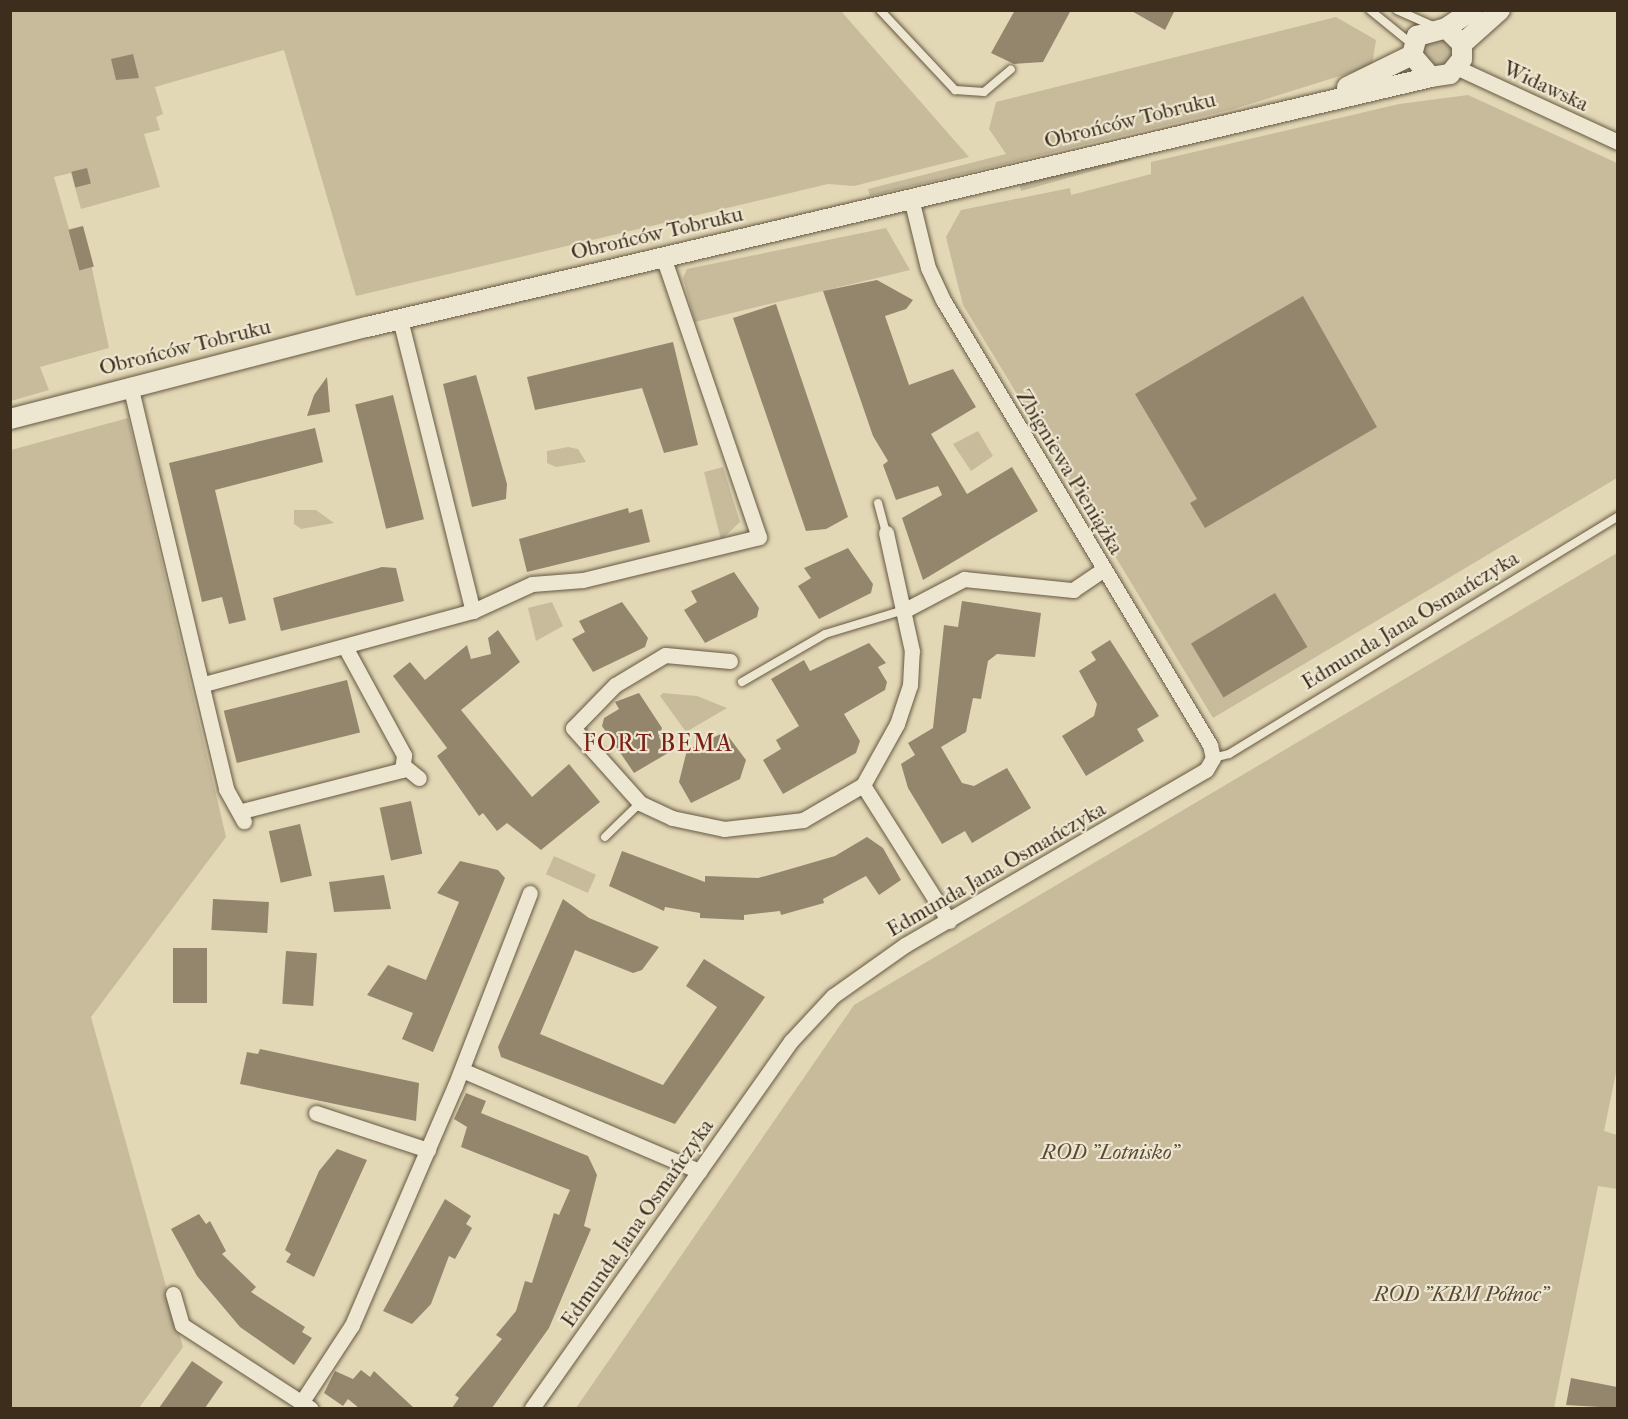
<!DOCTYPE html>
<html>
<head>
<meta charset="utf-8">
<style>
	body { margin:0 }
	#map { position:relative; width:1628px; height:1419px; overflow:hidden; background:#e3d8b6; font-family:"IM FELL French Canon",serif }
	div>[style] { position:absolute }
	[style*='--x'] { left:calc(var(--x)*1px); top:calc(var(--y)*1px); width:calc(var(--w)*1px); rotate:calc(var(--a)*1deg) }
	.green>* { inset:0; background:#c7bb9c; transform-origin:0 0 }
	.round { border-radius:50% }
	.building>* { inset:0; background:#93866c; transform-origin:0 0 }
	.roads { filter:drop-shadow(0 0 2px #665842) drop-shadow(0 0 2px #665842) }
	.service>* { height:8px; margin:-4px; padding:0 4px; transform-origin:4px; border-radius:4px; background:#ede6d0 }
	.minor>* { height:15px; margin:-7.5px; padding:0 7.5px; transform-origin:7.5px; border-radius:7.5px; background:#ede6d0 }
	.tertiary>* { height:20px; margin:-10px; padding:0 10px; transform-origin:10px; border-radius:10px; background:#ede6d0 }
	span { translate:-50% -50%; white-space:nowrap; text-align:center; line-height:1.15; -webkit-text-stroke:4.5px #ede6d0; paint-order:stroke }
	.street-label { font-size:21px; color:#3d2d1c }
	.park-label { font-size:21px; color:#594936; font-style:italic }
	.quarter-label { font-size:24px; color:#7a1f14; letter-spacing:1.5px }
	.frame { position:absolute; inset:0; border:12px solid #3d2d1c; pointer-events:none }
</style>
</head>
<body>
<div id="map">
	<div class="green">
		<div style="clip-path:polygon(11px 11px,841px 11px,969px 157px,854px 186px,828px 184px,356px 296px,284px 50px,155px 87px,163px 114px,156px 117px,160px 130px,144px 134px,160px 187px,81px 209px,71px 173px,54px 177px,69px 229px,83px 226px,109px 348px,40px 367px,49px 390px,11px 401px)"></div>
		<div style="clip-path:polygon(1336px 17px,1376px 40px,1372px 66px,1234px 109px,870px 196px,868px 189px,1006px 154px,989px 129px,996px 102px)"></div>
		<div class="round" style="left:1422px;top:37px;width:30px;height:30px"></div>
		<div style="clip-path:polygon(1468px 95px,1617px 163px,1617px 478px,1213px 718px,963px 305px,946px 237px,961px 210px,1070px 188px,1071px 195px,1151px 174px,1151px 162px,1399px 104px)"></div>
		<div style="clip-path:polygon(1123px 155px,1133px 160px,1021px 191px,1019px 182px)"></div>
		<div style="clip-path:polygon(886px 228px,910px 270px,695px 322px,683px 278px,687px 269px)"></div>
		<div style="clip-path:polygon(128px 418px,226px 837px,91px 1017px,183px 1347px,139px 1408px,11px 1408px,11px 450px)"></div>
		<div style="clip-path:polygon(978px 431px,993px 456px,971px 471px,953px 444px)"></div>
		<div style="clip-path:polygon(568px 447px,578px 449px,586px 462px,556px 467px,547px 463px,547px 451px)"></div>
		<div style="clip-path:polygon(723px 467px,740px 522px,721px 540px,704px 472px)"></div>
		<div style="clip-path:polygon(294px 510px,316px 510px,334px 523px,301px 529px,294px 524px)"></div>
		<div style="clip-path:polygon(1617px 553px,1618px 1063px,1604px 1131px,1617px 1135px,1617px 1189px,1598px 1186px,1554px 1408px,576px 1408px,854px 1005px)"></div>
		<div style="clip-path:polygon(552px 602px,563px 626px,536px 641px,528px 608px)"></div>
		<div style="clip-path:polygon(663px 693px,697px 696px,727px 708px,686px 732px,660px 696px)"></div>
		<div style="left:554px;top:856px;width:46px;height:20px;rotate:24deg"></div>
	</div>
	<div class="building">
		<div style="clip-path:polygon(1015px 10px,1071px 10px,1043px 62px,1014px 64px,991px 53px)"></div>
		<div style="clip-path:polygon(1130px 10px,1175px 10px,1165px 30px)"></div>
		<div style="clip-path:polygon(133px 54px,139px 78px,116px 80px,111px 59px)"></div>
		<div style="left:87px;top:168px;width:16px;height:16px;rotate:76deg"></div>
		<div style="left:83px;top:226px;width:42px;height:15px;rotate:75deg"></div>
		<div style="clip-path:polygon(877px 280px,913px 300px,906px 309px,885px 316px,909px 385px,953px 369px,976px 407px,931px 434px,967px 494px,1012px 467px,1038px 511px,923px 580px,902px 518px,942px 495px,938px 486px,896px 500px,883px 465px,888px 461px,873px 436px,823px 291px)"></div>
		<div style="clip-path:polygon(1303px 296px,1377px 427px,1205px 528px,1190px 503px,1197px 499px,1135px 394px)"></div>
		<div style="clip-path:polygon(776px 304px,848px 517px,826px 529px,806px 531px,733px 318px)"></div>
		<div style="clip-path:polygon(673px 342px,698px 445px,664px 453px,642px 388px,535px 410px,527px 377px)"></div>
		<div style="clip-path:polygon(476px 375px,507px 484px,506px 499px,472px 507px,443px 384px)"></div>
		<div style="clip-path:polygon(327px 377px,330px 412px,307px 416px,314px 395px)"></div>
		<div style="left:393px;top:395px;width:128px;height:39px;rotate:76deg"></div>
		<div style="clip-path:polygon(315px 428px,323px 462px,215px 490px,246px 620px,229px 624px,222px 597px,202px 602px,169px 463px)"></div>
		<div style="clip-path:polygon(628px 508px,629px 513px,642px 509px,650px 542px,527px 572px,519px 539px)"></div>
		<div style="clip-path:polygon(848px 548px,873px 584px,871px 593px,819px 619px,798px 586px,811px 578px,804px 568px)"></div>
		<div style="clip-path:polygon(382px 567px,396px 568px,404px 601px,281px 631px,273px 598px)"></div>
		<div style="clip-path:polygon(734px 572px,759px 608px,757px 617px,705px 643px,684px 610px,697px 602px,691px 591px)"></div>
		<div style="left:1275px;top:593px;width:63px;height:98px;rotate:59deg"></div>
		<div style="clip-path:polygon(962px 601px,1041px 613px,1035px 657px,997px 654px,988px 661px,981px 699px,973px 698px,966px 732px,941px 747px,962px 783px,974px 786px,1007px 768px,1031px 808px,972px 843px,965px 831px,942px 844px,908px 788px,901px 764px,915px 755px,908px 743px,933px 728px,944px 625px,958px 627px)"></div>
		<div style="clip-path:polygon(622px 602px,648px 638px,645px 647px,593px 672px,572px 639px,585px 632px,579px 621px)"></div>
		<div style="clip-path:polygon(498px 630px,520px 662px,461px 710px,532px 797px,569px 764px,600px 802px,541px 850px,507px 823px,497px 831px,483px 813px,479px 816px,437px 756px,447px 748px,393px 676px,410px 662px,425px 680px,467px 645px,471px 659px,491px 654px,488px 638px)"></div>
		<div style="clip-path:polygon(1110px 640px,1159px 716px,1137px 729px,1144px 741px,1086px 776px,1062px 736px,1094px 716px,1097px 704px,1079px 671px,1096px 660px,1091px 652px)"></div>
		<div style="clip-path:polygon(869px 643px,886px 663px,878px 667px,887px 682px,885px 690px,844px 714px,860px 741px,856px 753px,783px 794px,763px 760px,781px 749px,776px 740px,799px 726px,771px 679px,804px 660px,810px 671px)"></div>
		<div style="left:347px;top:680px;width:54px;height:127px;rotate:76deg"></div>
		<div style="clip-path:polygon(639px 693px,662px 728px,659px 737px,668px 753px,634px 773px,602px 726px,604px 718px,619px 709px,615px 702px)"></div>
		<div style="clip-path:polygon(725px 732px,746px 760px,740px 779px,691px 803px,679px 782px,687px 750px)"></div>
		<div style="left:411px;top:801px;width:54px;height:32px;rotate:78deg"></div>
		<div style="left:300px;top:824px;width:53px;height:32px;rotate:77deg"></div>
		<div style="clip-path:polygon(867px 837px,883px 848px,901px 880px,879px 895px,866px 876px,823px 899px,824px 903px,781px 915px,780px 911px,744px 915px,744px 920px,700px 918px,700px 913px,665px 907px,664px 911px,609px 886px,622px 851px,705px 882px,705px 876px,758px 878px,780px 872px,835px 856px)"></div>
		<div style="clip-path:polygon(460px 861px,498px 870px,505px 878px,433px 1052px,402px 1039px,413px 1013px,367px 995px,388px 965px,426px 980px,459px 902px,437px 893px)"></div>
		<div style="clip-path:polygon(384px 875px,391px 909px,334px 912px,329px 882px)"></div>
		<div style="left:213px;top:899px;width:56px;height:31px;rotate:3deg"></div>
		<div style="clip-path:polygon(563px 899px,589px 918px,659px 947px,642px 970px,633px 973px,575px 950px,540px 1034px,663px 1085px,717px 1007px,686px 986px,704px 959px,765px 997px,675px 1124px,501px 1057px,498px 1047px)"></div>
		<div style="left:173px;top:948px;width:34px;height:55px"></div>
		<div style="left:286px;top:951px;width:31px;height:53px;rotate:4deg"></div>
		<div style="clip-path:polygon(260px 1049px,419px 1083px,416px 1121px,240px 1084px,247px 1052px,258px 1054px)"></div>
		<div style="clip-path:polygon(466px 1093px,486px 1101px,481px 1113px,588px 1156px,597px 1175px,584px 1226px,591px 1229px,549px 1328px,492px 1408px,452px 1408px,459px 1398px,455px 1395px,502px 1339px,496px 1335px,516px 1311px,525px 1281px,532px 1283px,554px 1213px,559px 1215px,570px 1190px,461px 1147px,467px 1127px,454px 1119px)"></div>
		<div style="clip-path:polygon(337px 1149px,367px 1160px,314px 1277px,286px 1262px,291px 1254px,285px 1250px,319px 1171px)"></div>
		<div style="clip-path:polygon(445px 1199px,471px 1216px,466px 1224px,472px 1228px,455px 1259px,449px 1256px,431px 1304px,412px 1324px,383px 1311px)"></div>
		<div style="clip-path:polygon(199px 1214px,206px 1224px,210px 1221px,226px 1251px,222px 1254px,256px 1287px,251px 1292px,305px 1327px,302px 1332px,312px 1338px,294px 1365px,240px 1327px,197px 1276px,171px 1229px)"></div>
		<div style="clip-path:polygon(192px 1361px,223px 1382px,205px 1408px,159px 1408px)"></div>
		<div style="clip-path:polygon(361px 1370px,370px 1377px,374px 1371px,414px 1408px,359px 1408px,348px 1399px,343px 1406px,324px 1393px,335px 1371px,353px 1379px)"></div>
		<div style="clip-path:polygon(1571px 1378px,1617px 1387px,1617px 1408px,1566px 1405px)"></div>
	</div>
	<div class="roads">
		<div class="service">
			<div style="--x:880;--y:10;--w:110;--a:46.8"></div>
			<div style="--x:955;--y:90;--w:29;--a:4"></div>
			<div style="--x:984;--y:92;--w:35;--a:-40"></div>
			<div style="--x:1370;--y:10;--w:55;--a:39.1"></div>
			<div style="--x:1397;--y:10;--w:39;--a:24"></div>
			<div style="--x:878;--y:503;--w:31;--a:75"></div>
			<div style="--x:742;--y:682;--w:96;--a:-30"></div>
			<div style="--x:825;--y:634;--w:83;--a:-16.9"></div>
			<div style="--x:1213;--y:758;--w:16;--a:-14"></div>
			<div style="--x:1229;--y:754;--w:456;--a:-31.4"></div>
			<div style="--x:605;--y:837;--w:49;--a:-44.2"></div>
		</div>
		<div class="minor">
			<div style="--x:1458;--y:68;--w:176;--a:24.8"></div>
			<div style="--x:400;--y:319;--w:301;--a:76"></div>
			<div style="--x:130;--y:385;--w:415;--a:76.6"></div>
			<div style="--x:226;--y:789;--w:37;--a:61"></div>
			<div style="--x:905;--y:610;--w:67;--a:-27.7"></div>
			<div style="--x:964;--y:579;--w:110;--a:5.8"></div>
			<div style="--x:1073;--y:590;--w:37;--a:-34"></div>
			<div style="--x:730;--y:661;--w:65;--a:-174.7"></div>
			<div style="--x:665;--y:655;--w:58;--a:149"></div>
			<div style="--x:615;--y:685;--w:60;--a:134.3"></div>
			<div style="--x:573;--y:728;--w:101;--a:48.2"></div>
			<div style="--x:640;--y:803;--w:35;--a:25"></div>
			<div style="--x:672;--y:818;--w:53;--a:11.9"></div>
			<div style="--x:724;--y:829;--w:80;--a:-6.5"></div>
			<div style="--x:803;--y:820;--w:69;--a:-30.3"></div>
			<div style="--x:863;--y:785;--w:70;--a:-60.9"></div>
			<div style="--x:897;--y:724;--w:41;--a:-71.6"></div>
			<div style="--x:910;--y:685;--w:34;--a:-87"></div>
			<div style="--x:912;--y:651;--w:121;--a:-102.4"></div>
			<div style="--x:204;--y:684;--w:279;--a:-15.2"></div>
			<div style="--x:473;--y:611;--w:65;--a:-24.6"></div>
			<div style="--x:532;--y:584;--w:51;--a:-4.5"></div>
			<div style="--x:583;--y:580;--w:181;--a:-13.7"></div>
			<div style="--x:759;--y:537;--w:297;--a:-108.9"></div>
			<div style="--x:404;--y:766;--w:19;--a:39"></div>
			<div style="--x:863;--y:785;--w:161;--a:57.7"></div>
			<div style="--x:242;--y:811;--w:165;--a:-14.4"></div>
			<div style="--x:402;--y:770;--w:15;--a:-82"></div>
			<div style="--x:404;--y:755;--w:123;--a:-118.6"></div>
			<div style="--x:462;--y:1070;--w:258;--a:23.1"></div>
			<div style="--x:316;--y:1113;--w:118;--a:18.3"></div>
			<div style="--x:173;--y:1294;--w:32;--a:74"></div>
			<div style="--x:182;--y:1325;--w:153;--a:33"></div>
			<div style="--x:301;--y:1403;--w:93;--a:-56.8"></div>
			<div style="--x:352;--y:1325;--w:260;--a:-66.7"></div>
			<div style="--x:455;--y:1086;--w:207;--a:-68.8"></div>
			<div style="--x:532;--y:1408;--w:449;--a:-54.8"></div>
			<div style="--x:791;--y:1041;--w:62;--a:-47"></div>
			<div style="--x:833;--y:996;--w:88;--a:-35.3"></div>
			<div style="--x:905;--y:945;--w:348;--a:-30.2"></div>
			<div style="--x:1206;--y:770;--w:14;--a:-60"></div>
			<div style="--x:1213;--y:758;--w:13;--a:-103"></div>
			<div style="--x:1210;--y:745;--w:519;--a:-120.96"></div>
			<div style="--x:943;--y:300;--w:35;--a:-115"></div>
			<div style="--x:928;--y:268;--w:72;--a:-103.7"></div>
		</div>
		<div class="tertiary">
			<div style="--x:1446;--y:28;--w:23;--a:45"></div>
			<div style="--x:1462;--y:44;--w:15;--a:90"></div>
			<div style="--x:1462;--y:59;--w:19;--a:129"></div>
			<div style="--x:1450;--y:74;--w:19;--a:171"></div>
			<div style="--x:1431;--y:77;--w:29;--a:-131"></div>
			<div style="--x:1412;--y:55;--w:20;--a:-75"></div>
			<div style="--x:1417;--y:36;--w:30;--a:-15"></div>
			<div style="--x:1446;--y:28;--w:32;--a:-34"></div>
			<div style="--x:1462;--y:44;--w:51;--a:-41.8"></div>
			<div style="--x:1347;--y:87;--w:72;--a:-26.2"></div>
			<div style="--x:10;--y:419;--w:369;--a:-14.5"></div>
			<div style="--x:367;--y:327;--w:1093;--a:-13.22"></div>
		</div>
	</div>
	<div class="street-label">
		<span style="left:1546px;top:86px;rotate:25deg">Widawska</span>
		<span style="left:1130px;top:120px;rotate:-14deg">Obrońców Tobruku</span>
		<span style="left:657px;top:233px;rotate:-13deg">Obrońców Tobruku</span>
		<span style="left:185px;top:347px;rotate:-14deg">Obrońców Tobruku</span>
		<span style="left:1070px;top:472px;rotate:59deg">Zbigniewa Pieniążka</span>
		<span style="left:1410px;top:620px;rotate:-31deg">Edmunda Jana Osmańczyka</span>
		<span style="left:996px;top:869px;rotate:-30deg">Edmunda Jana Osmańczyka</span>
		<span style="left:637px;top:1223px;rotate:-55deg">Edmunda Jana Osmańczyka</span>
	</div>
	<div class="park-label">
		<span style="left:1110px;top:1152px">ROD "Lotnisko"</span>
		<span style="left:1461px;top:1294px">ROD "KBM Północ"</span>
	</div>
	<div class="quarter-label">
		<span style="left:658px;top:744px">FORT BEMA</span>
	</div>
	<div class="frame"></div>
</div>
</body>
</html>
